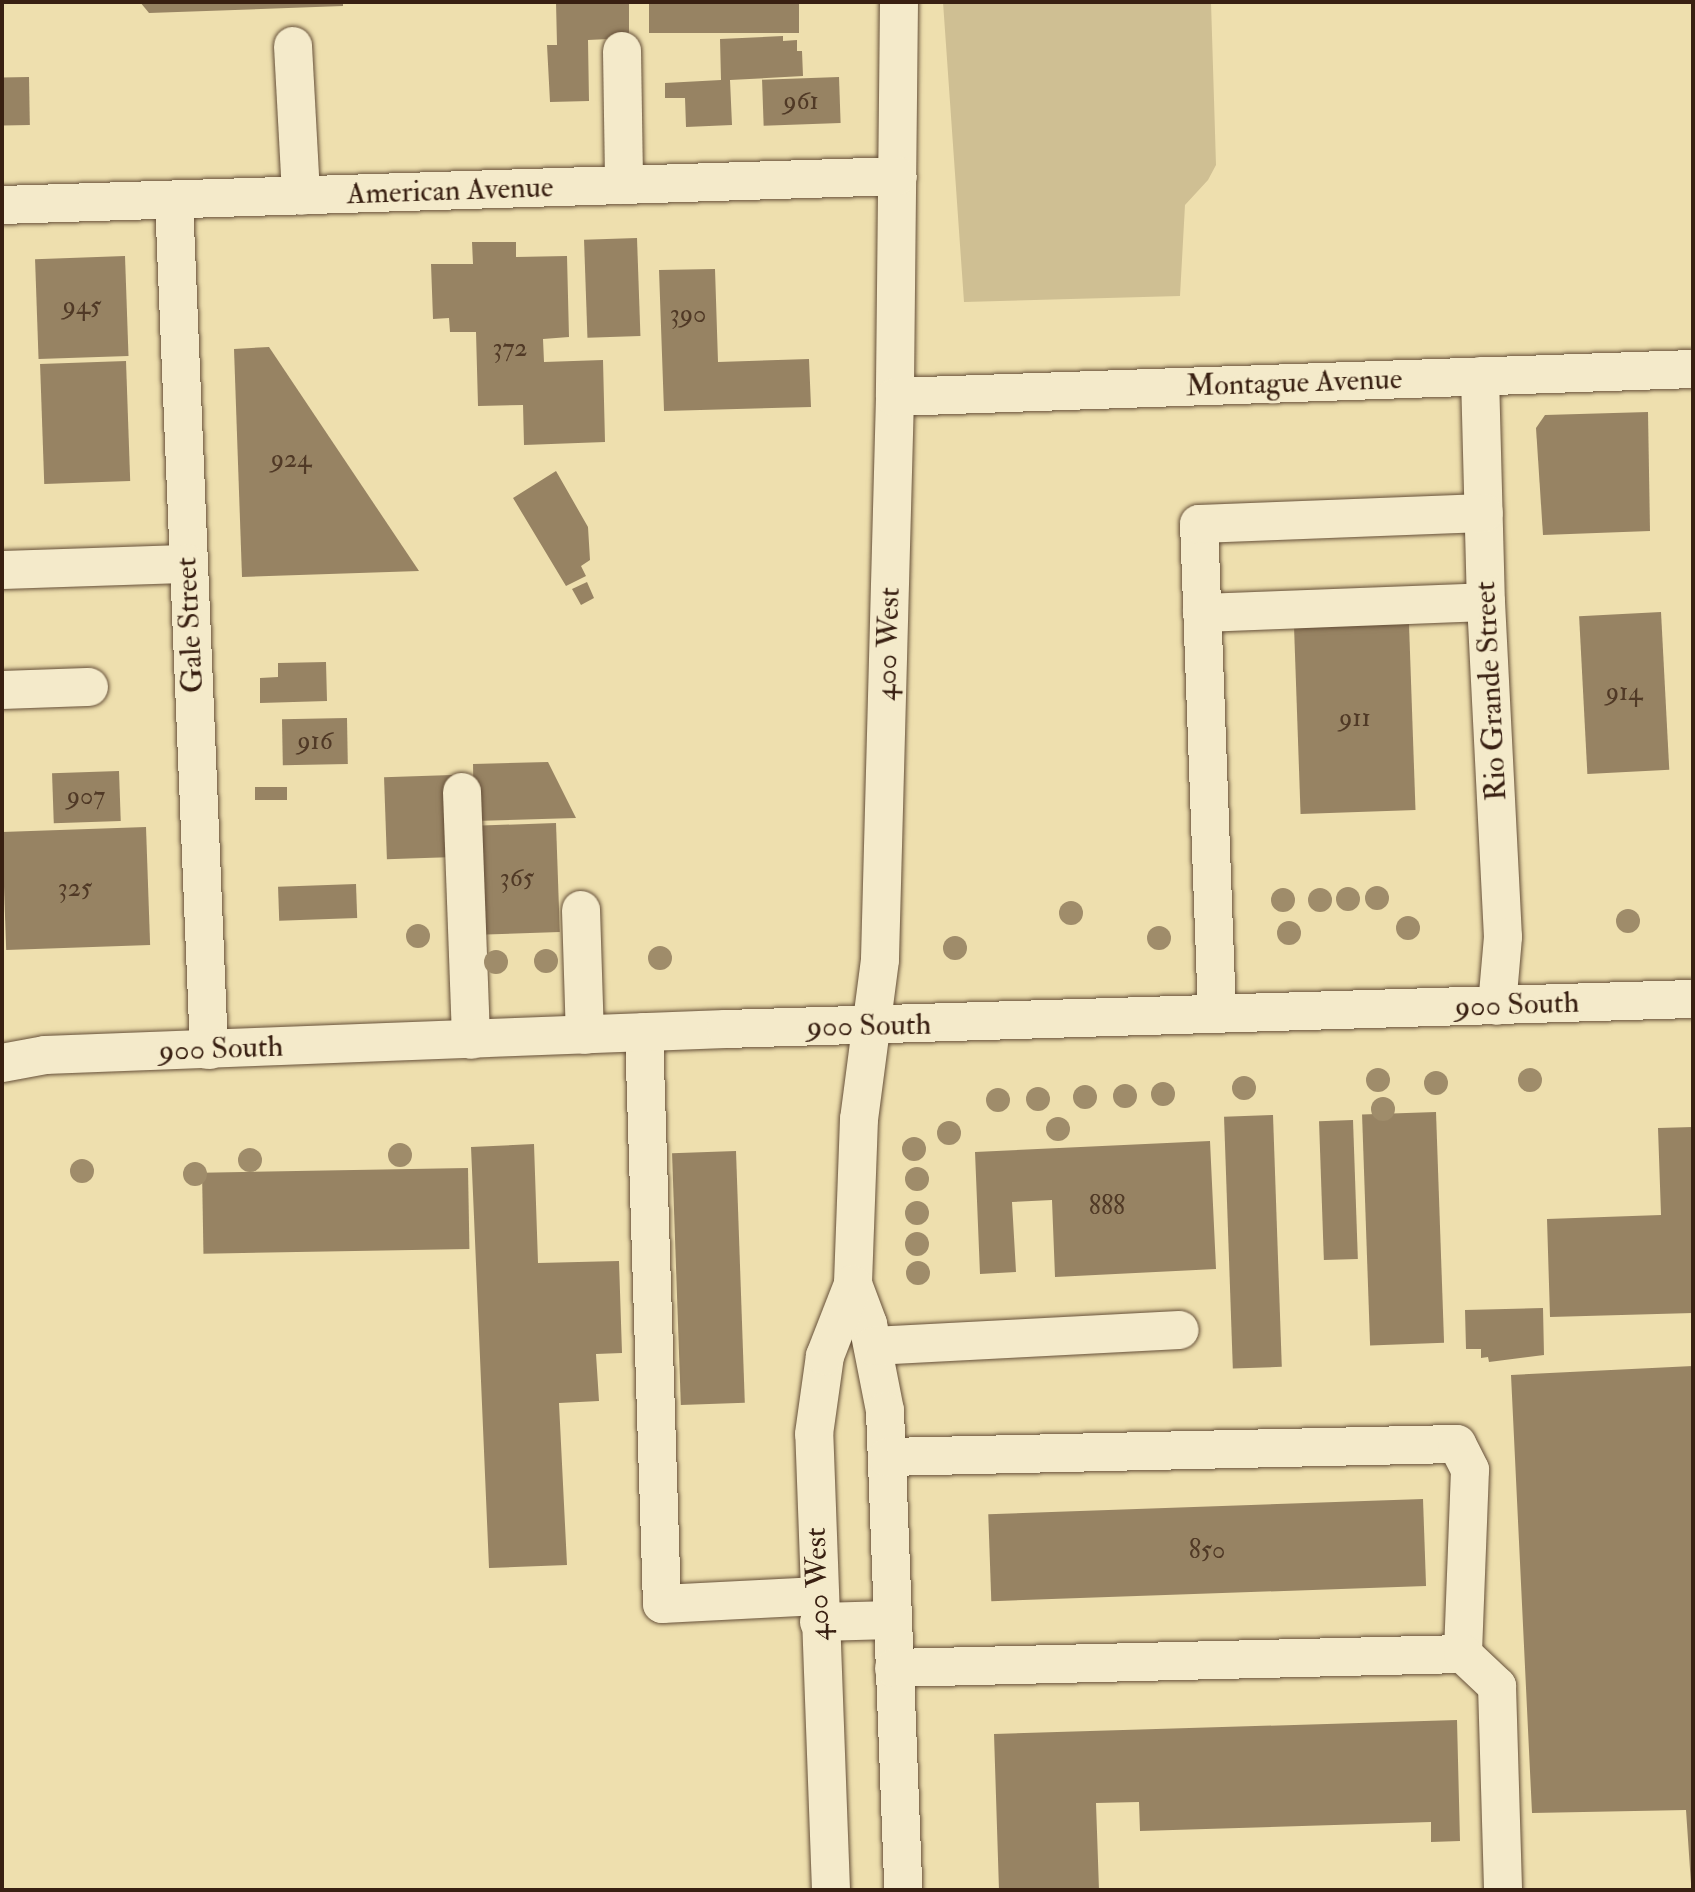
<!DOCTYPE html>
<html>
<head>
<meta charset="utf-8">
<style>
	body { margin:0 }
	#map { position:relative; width:1695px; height:1892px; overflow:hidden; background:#eedfae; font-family:"IM FELL Double Pica",serif }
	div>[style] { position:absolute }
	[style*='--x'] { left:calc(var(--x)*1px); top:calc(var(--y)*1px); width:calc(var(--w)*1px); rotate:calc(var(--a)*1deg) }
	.green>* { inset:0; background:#cfbf93 }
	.building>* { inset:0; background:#978363; transform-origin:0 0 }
	.roads { filter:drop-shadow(0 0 2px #665039) drop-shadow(0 0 2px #665039) }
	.minor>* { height:38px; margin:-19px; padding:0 19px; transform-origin:19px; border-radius:19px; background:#f4eaca }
	.trees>* { width:24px; height:24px; margin:-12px; border-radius:50%; background:#9f8c6a }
	span { translate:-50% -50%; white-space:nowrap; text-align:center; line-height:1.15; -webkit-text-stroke:6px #f4eaca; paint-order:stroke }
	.number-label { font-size:26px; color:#503926 }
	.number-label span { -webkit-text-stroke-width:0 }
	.street-label { font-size:30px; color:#392012 }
	.frame { position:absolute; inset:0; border:4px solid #392012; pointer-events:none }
</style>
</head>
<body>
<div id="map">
	<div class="green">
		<div style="clip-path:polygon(943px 2px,1211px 2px,1216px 165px,1208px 180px,1185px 205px,1180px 296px,964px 302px)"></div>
	</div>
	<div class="building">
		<div style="clip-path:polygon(140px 2px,343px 2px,343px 6px,149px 13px)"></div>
		<div style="clip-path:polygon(556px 2px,629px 2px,629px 38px,588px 40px,589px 101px,550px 102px,547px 45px,557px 45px)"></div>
		<div style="left:649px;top:2px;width:150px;height:31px"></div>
		<div style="clip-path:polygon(783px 36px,783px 41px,797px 40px,797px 51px,802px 51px,803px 76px,730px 80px,732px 125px,686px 127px,685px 98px,665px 98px,665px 83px,721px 80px,720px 39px)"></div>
		<div style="left:29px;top:77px;width:48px;height:27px;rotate:89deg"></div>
		<div style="left:839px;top:77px;width:46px;height:77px;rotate:88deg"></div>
		<div style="left:637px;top:238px;width:98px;height:53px;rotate:88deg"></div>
		<div style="clip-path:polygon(472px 242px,516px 242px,516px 257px,567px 256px,569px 337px,543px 339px,544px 362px,603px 360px,605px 442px,524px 445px,523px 405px,478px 406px,476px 332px,450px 332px,449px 318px,433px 319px,431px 264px,473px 264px)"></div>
		<div style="left:125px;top:256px;width:100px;height:90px;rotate:88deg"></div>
		<div style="clip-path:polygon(715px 269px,718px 362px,809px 359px,811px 407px,664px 411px,659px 270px)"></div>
		<div style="clip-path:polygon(269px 347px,419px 571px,242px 577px,234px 349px)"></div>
		<div style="left:126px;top:361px;width:120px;height:86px;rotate:88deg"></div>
		<div style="clip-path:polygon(1648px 412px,1650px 531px,1543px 535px,1536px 428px,1545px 415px)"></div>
		<div style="clip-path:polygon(556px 471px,588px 527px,590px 560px,581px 566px,586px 576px,566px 586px,513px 498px)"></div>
		<div style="clip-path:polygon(587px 582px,594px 598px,581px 605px,572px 589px)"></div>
		<div style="left:1661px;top:612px;width:158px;height:82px;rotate:87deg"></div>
		<div style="left:1409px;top:624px;width:186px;height:115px;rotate:88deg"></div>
		<div style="clip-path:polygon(326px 662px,327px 701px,260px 703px,260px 678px,278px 677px,278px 663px)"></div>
		<div style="left:347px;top:718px;width:46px;height:65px;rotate:89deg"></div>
		<div style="clip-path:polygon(548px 762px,576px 818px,474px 821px,473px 764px)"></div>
		<div style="left:119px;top:771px;width:50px;height:67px;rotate:88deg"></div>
		<div style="left:452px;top:775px;width:82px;height:68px;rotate:88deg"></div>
		<div style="left:287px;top:787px;width:13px;height:32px;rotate:90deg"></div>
		<div style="left:556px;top:823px;width:109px;height:82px;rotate:88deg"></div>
		<div style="left:146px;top:827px;width:118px;height:144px;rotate:88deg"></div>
		<div style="left:356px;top:884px;width:34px;height:78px;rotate:88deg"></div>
		<div style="left:1436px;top:1112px;width:231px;height:74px;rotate:88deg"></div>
		<div style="left:1273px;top:1115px;width:252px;height:49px;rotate:88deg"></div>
		<div style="left:1353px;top:1120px;width:139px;height:34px;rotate:88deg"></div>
		<div style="clip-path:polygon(1693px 1127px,1693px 1313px,1550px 1317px,1547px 1219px,1661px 1215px,1658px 1128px)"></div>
		<div style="clip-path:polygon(1210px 1141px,1216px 1269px,1055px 1277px,1052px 1200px,1012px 1202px,1016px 1272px,980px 1274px,975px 1152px)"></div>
		<div style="clip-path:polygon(534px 1144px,538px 1263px,619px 1261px,622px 1353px,596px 1354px,599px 1401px,559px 1403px,567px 1565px,489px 1568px,471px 1147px)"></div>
		<div style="left:736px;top:1151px;width:252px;height:64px;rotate:88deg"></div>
		<div style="left:468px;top:1168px;width:81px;height:266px;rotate:89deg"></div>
		<div style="clip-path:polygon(1543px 1308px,1544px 1355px,1489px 1362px,1488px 1357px,1481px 1358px,1481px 1349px,1466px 1349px,1465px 1310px)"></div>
		<div style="clip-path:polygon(1693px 1366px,1693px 1884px,1691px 1884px,1686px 1810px,1532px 1813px,1511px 1375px)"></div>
		<div style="left:1423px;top:1499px;width:87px;height:435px;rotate:88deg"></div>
		<div style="clip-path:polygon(1457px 1720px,1460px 1841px,1431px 1842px,1431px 1822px,1140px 1831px,1139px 1802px,1096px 1803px,1099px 1890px,999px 1890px,994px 1734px)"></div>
	</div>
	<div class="roads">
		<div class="minor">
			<div style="--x:899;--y:2;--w:395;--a:90.6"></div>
			<div style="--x:895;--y:397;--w:563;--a:91.53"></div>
			<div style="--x:880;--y:960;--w:160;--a:97.5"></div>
			<div style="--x:859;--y:1119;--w:165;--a:92.1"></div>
			<div style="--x:853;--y:1284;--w:43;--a:69.4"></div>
			<div style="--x:868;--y:1324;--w:89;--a:78.9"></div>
			<div style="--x:885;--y:1411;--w:479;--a:87.8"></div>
			<div style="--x:293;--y:46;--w:150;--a:86.9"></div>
			<div style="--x:622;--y:51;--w:134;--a:89.1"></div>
			<div style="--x:174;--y:200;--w:851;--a:87.64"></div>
			<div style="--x:2;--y:205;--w:896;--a:-1.85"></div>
			<div style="--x:1480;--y:376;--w:226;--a:88.5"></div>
			<div style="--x:1486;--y:602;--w:335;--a:87.1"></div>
			<div style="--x:1503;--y:937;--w:69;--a:95"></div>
			<div style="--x:895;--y:397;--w:798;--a:-2.01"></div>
			<div style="--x:2;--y:570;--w:185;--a:-1.9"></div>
			<div style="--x:1202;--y:613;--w:284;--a:-2.2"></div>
			<div style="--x:2;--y:690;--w:87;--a:-2"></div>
			<div style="--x:462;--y:792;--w:248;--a:87.9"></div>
			<div style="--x:581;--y:910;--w:125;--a:88.2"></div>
			<div style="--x:1217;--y:1013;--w:489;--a:-92.1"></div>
			<div style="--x:1199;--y:524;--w:285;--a:-2.2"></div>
			<div style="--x:644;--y:1032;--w:572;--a:88.2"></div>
			<div style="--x:662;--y:1604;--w:157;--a:-2.9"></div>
			<div style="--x:2;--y:1063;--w:44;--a:-10.5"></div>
			<div style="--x:45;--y:1055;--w:681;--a:-2.19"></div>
			<div style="--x:726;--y:1029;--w:967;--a:-1.78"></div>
			<div style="--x:873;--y:1346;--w:307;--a:-3"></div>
			<div style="--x:887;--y:1457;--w:570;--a:-1.31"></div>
			<div style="--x:1457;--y:1444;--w:29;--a:63"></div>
			<div style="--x:1470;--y:1470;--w:184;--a:92.2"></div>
			<div style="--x:819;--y:1622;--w:73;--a:-1.6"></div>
			<div style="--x:894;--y:1668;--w:569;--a:-1.41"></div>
			<div style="--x:1463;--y:1654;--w:47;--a:43.3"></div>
			<div style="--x:1497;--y:1686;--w:204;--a:88.3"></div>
			<div style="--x:831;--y:1890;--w:456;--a:-92.1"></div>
			<div style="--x:814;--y:1434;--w:79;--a:-82"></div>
			<div style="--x:825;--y:1356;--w:77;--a:-68.7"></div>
		</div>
	</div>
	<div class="trees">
		<div style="left:1377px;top:898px"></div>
		<div style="left:1348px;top:899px"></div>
		<div style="left:1283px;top:900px"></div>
		<div style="left:1320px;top:900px"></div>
		<div style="left:1071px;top:913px"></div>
		<div style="left:1628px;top:921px"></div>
		<div style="left:1408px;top:928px"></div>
		<div style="left:1289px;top:933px"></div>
		<div style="left:418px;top:936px"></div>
		<div style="left:1159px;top:938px"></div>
		<div style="left:955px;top:948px"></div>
		<div style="left:660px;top:958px"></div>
		<div style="left:546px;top:961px"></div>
		<div style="left:496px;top:962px"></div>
		<div style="left:1378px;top:1080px"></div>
		<div style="left:1530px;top:1080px"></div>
		<div style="left:1436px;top:1083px"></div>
		<div style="left:1244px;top:1088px"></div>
		<div style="left:1163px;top:1094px"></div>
		<div style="left:1125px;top:1096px"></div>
		<div style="left:1085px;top:1097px"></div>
		<div style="left:1038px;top:1099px"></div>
		<div style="left:998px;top:1100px"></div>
		<div style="left:1383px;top:1109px"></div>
		<div style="left:1058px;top:1129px"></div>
		<div style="left:949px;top:1133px"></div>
		<div style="left:914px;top:1149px"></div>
		<div style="left:400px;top:1155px"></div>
		<div style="left:250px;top:1160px"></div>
		<div style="left:82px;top:1171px"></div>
		<div style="left:195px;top:1174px"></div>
		<div style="left:917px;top:1179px"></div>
		<div style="left:917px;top:1213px"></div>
		<div style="left:917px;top:1244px"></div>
		<div style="left:918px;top:1273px"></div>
	</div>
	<div class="number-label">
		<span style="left:801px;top:102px">961</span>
		<span style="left:82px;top:307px">945</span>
		<span style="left:688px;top:315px">390</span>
		<span style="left:510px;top:349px">372</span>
		<span style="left:291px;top:460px">924</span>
		<span style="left:1624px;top:693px">914</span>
		<span style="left:1355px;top:719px">911</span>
		<span style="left:315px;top:742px">916</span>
		<span style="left:86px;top:797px">907</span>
		<span style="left:517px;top:879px">365</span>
		<span style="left:75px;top:889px">325</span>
		<span style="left:1107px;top:1207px">888</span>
		<span style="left:1207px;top:1551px">850</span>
	</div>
	<div class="street-label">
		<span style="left:450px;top:191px;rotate:-2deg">American Avenue</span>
		<span style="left:1294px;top:383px;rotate:-2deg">Montague Avenue</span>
		<span style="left:190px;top:625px;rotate:-93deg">Gale Street</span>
		<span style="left:888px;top:644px;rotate:-88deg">400 West</span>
		<span style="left:1491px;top:691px;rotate:-93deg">Rio Grande Street</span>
		<span style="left:1517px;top:1005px;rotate:-2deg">900 South</span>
		<span style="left:869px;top:1026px;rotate:-1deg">900 South</span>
		<span style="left:221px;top:1049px;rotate:-2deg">900 South</span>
		<span style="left:818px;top:1584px;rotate:-92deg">400 West</span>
	</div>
	<div class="frame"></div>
</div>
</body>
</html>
